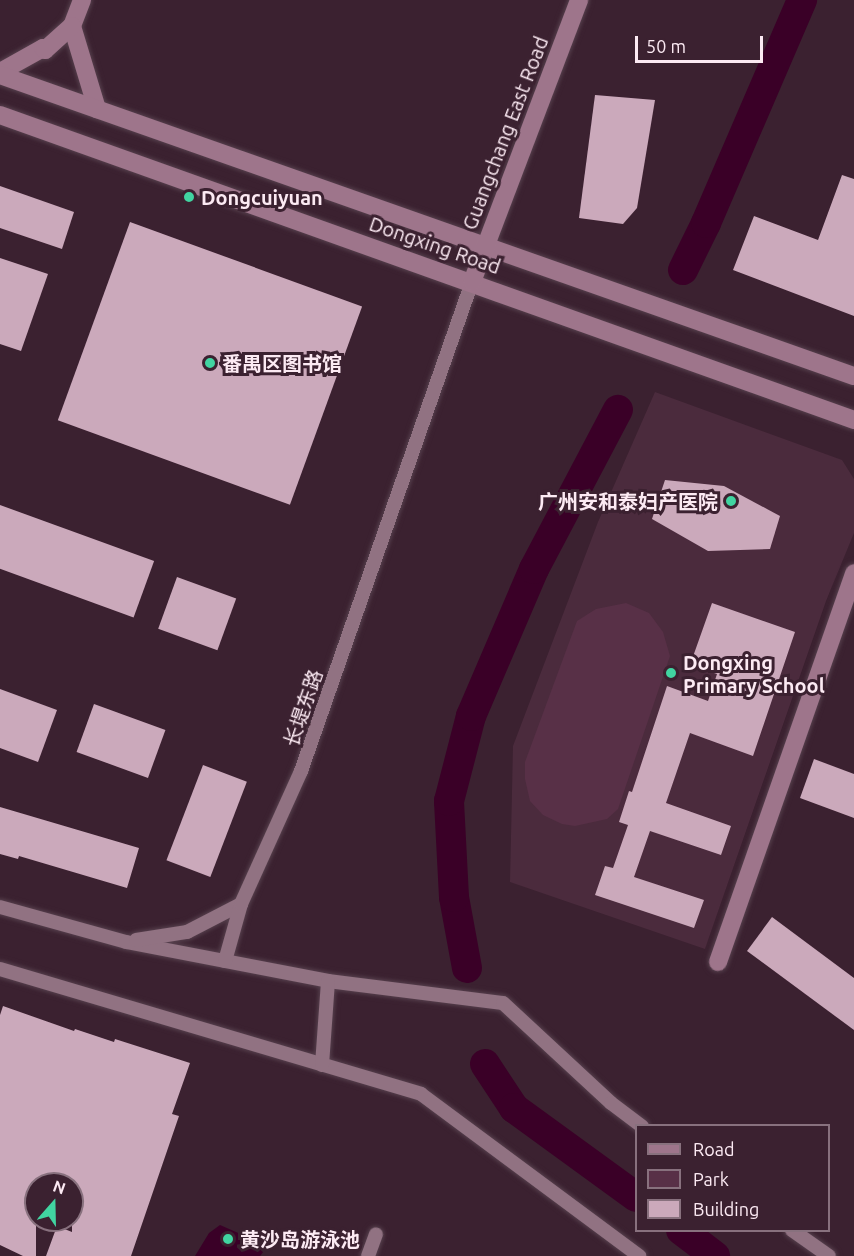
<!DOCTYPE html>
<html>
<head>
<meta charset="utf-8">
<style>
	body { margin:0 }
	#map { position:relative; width:854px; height:1256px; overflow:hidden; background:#3b2130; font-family:Ubuntu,"Noto Sans SC",sans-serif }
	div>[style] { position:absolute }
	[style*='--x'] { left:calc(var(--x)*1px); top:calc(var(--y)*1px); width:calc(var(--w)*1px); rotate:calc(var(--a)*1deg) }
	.built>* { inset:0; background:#4b2b3d }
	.green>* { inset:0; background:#583047 }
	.water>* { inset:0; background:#3a0027 }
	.river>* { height:30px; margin:-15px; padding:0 15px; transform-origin:15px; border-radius:15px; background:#3a0027 }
	.building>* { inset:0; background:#cba9bb; transform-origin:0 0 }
	.roads { filter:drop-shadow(0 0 2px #56404d) drop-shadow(0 0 2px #56404d) }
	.street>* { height:14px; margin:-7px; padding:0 7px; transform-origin:7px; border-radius:7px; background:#917282 }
	.secondary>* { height:18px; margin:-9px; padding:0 9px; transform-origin:9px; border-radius:9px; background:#9e758b }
	.dots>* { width:16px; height:16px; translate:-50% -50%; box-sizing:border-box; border:3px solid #3b2130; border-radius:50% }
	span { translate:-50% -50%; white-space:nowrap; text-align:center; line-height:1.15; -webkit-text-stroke:6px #3b2130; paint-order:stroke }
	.street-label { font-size:20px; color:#fceaf3 }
	.poi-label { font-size:20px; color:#fceaf3; font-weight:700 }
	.left { translate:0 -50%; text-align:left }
	.right { translate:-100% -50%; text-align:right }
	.legend { position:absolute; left:635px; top:1124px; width:195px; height:108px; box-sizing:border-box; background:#3b2130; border:2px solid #88717e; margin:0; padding:8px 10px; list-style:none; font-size:18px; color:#fceaf3 }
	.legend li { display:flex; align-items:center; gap:12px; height:30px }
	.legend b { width:30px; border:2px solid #88717e }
	.north { position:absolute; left:24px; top:1172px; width:60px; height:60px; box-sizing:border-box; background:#3b2130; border:2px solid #88717e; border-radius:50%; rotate:20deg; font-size:16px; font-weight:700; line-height:24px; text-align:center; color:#fceaf3 }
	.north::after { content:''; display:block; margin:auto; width:21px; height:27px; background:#41d4a1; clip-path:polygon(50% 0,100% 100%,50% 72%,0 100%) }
	.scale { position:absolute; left:635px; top:36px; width:128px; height:27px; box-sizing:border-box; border:3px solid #fceaf3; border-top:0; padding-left:8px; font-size:18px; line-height:21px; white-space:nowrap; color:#fceaf3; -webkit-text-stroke:4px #3b2130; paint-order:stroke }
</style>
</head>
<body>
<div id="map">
	<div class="built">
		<div style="clip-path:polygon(655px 392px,842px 460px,854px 479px,854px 533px,826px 601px,705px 949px,510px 882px,513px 746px,598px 522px)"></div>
	</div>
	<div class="green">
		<div style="clip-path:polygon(626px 603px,649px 613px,663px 632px,670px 656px,618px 809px,607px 819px,575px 826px,562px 824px,543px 815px,530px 801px,525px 779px,525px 762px,577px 621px,596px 609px)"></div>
	</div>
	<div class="water">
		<div style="clip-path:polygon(220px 1225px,268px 1246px,260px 1256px,195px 1256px,209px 1233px)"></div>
	</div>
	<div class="river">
		<div style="--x:683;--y:270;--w:52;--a:-63.9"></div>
		<div style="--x:706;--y:223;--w:243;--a:-66.7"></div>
		<div style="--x:467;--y:968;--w:72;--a:-100.4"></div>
		<div style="--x:454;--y:897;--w:96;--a:-93"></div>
		<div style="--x:449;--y:801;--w:88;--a:-75.5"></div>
		<div style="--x:471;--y:716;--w:160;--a:-66.8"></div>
		<div style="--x:534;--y:569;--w:180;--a:-62.2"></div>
		<div style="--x:485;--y:1064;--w:53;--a:56.6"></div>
		<div style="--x:514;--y:1108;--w:151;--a:36.1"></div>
		<div style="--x:681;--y:1230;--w:43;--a:37.4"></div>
	</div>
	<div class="building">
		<div style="clip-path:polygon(595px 95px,655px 100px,637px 208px,623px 224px,579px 218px)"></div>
		<div style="clip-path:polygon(842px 175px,854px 179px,854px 316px,733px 270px,754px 216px,818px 240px)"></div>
		<div style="clip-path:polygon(0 186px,74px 212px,62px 249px,0 228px)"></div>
		<div style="left:130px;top:222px;width:247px;height:211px;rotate:20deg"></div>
		<div style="clip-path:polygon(0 258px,48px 274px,21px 351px,0 344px)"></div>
		<div style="clip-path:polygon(665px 480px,724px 486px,780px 516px,770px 549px,708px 551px,652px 519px)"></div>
		<div style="left:0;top:505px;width:164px;height:60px;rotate:20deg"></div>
		<div style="left:177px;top:577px;width:63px;height:55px;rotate:20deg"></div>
		<div style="clip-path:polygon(712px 603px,795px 632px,753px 756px,690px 733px,666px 803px,731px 826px,721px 855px,650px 831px,634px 877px,704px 900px,694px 928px,595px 895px,605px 866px,613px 868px,628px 825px,619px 822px,629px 791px,632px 792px,667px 686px,708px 701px,717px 674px,690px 665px)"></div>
		<div style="clip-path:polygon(0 689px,57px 710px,38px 762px,0 748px)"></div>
		<div style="left:94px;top:704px;width:76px;height:51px;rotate:20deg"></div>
		<div style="clip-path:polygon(814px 759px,854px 774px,854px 818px,800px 798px)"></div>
		<div style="left:203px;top:765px;width:47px;height:102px;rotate:21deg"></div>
		<div style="clip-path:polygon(0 807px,139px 848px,127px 888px,19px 856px,18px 859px,0 854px)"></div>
		<div style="clip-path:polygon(772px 917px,854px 978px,854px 1030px,747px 951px)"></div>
		<div style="clip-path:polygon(3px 1006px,74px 1031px,75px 1029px,114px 1042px,115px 1039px,190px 1063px,172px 1114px,179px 1116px,131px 1256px,46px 1256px,57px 1226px,72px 1232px,72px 1184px,36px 1184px,36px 1256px,23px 1256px,0 1245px,0 1015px)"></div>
	</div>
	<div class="roads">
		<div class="street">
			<div style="--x:0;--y:907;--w:131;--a:15.5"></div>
			<div style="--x:126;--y:942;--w:206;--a:10.9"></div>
			<div style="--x:328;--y:981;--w:176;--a:7.2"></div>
			<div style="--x:503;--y:1003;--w:147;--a:42.8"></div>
			<div style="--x:611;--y:1103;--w:39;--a:37"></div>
			<div style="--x:136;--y:940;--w:52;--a:-8.9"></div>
			<div style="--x:187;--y:932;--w:61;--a:-27.4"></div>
			<div style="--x:225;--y:961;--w:59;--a:-74.3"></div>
			<div style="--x:241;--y:904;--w:146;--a:-65.7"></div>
			<div style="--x:301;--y:771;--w:518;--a:-70.73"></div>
			<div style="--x:0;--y:969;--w:439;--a:16.5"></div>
			<div style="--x:421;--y:1094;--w:272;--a:36.6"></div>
			<div style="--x:322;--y:1065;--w:84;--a:-85.9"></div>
			<div style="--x:792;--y:1230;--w:45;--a:35.1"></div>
			<div style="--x:368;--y:1256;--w:23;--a:-70"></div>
		</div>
		<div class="secondary">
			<div style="--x:82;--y:0;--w:28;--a:111"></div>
			<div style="--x:72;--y:26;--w:87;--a:73.2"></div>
			<div style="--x:0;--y:72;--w:49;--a:-29.2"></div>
			<div style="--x:43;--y:48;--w:3;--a:45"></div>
			<div style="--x:45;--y:50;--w:36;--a:-42"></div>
			<div style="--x:0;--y:75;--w:905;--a:19.42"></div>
			<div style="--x:0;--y:115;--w:907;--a:19.65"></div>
			<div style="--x:472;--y:282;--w:302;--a:-69.2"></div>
			<div style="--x:718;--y:962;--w:412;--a:-70.7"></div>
		</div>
	</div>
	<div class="dots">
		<div style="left:189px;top:197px;background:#41d4a1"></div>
		<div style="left:210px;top:363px;background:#41d4a1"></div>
		<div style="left:731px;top:501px;background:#41d4a1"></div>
		<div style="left:671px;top:673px;background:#41d4a1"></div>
		<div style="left:228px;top:1239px;background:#41d4a1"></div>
	</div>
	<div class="street-label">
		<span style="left:505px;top:133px;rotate:-69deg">Guangchang East Road</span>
		<span style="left:435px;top:245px;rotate:19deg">Dongxing Road</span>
		<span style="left:303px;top:708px;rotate:-71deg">长堤东路</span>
	</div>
	<div class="poi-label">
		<span class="left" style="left:201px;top:197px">Dongcuiyuan</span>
		<span class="left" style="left:222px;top:363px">番禺区图书馆</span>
		<span class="right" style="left:718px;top:501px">广州安和泰妇产医院</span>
		<span class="left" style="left:683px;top:674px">Dongxing<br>Primary School</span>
		<span class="left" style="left:240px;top:1239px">黄沙岛游泳池</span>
	</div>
	<ul class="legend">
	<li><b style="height:8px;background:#9e758b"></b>Road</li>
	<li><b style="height:16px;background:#583047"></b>Park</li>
	<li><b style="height:16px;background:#cba9bb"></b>Building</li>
	</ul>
	<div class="north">N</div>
	<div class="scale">50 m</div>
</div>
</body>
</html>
